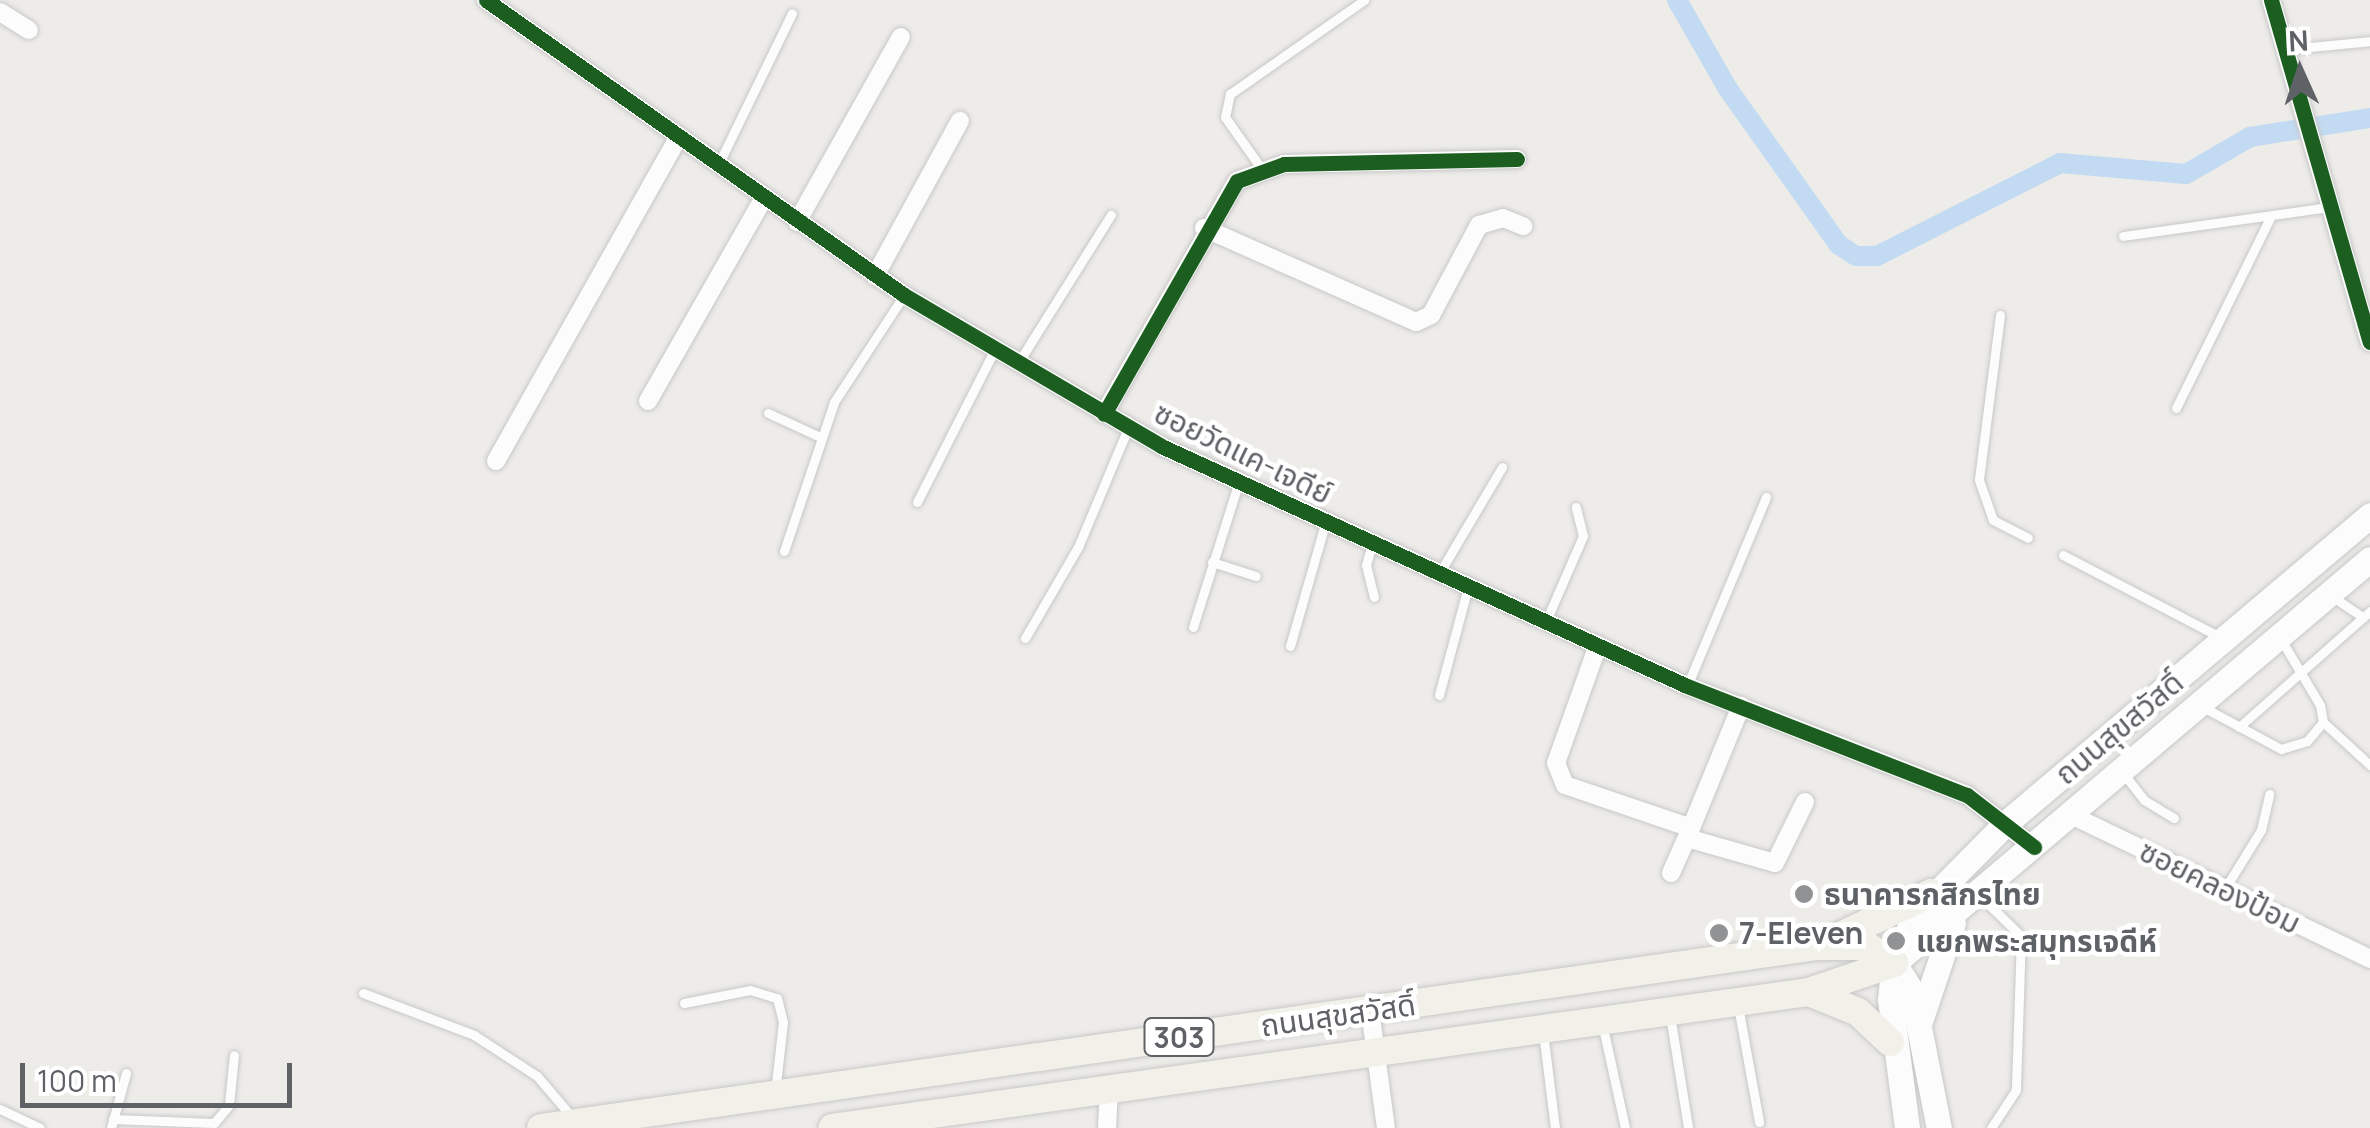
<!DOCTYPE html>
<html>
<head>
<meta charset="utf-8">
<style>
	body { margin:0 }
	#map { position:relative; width:2370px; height:1128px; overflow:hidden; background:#edece9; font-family:Manrope,"Noto Sans Thai",sans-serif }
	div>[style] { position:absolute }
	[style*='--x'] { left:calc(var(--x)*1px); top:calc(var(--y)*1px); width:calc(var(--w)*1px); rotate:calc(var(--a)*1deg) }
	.canal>* { height:20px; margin:-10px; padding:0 10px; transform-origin:10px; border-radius:10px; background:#c2dbf2 }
	.roads { filter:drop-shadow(0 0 2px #c8c8c8) drop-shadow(0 0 2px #c8c8c8) }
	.lane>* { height:9px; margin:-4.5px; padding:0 4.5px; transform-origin:4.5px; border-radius:4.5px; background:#fcfcfc }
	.street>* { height:18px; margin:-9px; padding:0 9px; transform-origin:9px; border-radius:9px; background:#fcfcfc }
	.secondary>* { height:25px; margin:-12.5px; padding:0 12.5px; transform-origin:12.5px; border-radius:12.5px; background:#fcfcfc }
	.primary>* { height:28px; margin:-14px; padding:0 14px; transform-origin:14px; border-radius:14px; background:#f2f1e9 }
	.cycleway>* { height:15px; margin:-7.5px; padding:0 7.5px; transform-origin:7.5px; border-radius:7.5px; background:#1b5e20 }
	.dots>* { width:28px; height:28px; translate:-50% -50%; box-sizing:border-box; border:5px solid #fff; border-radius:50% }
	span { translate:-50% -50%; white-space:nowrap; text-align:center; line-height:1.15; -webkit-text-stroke:9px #fff; paint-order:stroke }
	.shield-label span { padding:2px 8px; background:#fff; border:2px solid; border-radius:8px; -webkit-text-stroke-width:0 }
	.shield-label { font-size:28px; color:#5e6165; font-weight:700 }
	.street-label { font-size:30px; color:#5e6165 }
	.poi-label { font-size:30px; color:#5e6165; font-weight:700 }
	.left { translate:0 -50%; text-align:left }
	.north { position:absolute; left:2250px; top:20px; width:100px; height:100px; -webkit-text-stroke:8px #fff; paint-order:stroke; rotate:357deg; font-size:28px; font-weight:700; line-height:40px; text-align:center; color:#5e6165 }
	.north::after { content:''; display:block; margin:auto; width:35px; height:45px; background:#5e6165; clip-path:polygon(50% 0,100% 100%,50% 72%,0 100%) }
	.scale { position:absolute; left:20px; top:1063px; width:272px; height:45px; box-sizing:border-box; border:5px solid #5e6165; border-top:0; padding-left:12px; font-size:30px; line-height:35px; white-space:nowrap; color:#5e6165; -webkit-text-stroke:8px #fff; paint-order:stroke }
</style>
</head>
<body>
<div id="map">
	<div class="canal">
		<div style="--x:1677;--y:0;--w:103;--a:60.2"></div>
		<div style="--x:1728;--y:89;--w:191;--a:54.6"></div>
		<div style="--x:1839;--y:245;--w:20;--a:33"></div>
		<div style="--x:1856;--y:256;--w:21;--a:0"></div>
		<div style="--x:1877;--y:256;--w:205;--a:-26.9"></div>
		<div style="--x:2060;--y:163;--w:126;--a:5"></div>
		<div style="--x:2186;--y:174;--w:74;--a:-30"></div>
		<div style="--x:2250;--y:137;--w:121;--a:-9"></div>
	</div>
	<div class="roads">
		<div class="lane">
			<div style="--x:2289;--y:49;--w:81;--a:-5.6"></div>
			<div style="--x:717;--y:167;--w:171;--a:-64"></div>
			<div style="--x:1261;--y:168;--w:62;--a:-125.2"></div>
			<div style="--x:1225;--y:117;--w:24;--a:-78"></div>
			<div style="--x:1230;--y:94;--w:164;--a:-35"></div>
			<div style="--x:2123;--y:236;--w:209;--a:-8"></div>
			<div style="--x:2000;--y:315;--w:166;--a:97.3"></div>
			<div style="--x:1979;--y:480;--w:42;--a:70.7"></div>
			<div style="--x:1993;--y:520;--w:39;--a:27"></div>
			<div style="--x:1018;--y:363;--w:175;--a:-57.9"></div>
			<div style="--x:2176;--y:408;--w:212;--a:-63.7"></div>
			<div style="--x:768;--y:413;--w:55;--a:24.7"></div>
			<div style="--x:917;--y:502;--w:172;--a:-63"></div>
			<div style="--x:1372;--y:544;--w:22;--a:106"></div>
			<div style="--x:1366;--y:565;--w:33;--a:76"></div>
			<div style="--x:784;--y:551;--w:157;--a:-71.4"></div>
			<div style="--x:834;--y:402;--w:128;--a:-56.8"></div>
			<div style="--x:2063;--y:555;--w:177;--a:27.6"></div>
			<div style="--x:1212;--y:562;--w:46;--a:17.7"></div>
			<div style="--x:1440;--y:572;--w:122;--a:-59.4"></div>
			<div style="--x:2330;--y:595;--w:40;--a:34"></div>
			<div style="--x:1546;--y:621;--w:93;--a:-66.5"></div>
			<div style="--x:1583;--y:536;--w:30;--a:-104"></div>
			<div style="--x:1193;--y:627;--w:150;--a:-72.5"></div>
			<div style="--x:1025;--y:638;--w:105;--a:-59.8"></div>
			<div style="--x:1078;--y:547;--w:129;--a:-67.2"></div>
			<div style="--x:1290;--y:646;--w:127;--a:-74"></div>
			<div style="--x:1687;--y:686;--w:205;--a:-67.3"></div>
			<div style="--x:1439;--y:695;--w:112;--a:-75"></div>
			<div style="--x:2201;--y:706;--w:91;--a:28.3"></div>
			<div style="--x:2281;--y:749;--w:27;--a:-17"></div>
			<div style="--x:2307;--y:741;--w:25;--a:-50"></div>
			<div style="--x:2323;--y:722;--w:17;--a:-100"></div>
			<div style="--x:2320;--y:705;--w:78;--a:-120.8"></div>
			<div style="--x:2323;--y:722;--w:64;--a:42.5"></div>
			<div style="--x:2239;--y:727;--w:175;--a:-41.5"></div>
			<div style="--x:2123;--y:773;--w:34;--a:52"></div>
			<div style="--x:2144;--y:800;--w:35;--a:31"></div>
			<div style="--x:2224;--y:890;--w:70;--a:-58.3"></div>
			<div style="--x:2261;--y:830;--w:37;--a:-77"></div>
			<div style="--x:1979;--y:895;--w:59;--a:44.3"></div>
			<div style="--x:2021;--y:936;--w:154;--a:91.9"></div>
			<div style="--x:2016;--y:1090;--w:45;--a:123.3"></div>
			<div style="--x:363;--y:993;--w:119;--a:20.7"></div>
			<div style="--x:474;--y:1035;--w:75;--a:33.1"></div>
			<div style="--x:537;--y:1076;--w:54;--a:49.5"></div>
			<div style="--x:684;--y:1003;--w:67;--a:-11.1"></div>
			<div style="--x:750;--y:990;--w:28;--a:17"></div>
			<div style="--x:777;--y:998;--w:25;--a:76"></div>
			<div style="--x:783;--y:1022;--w:70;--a:96.5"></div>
			<div style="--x:1738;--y:1006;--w:118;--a:79.7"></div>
			<div style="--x:1670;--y:1015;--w:114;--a:80.9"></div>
			<div style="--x:1602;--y:1023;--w:107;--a:77.6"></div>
			<div style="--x:1543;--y:1032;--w:97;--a:82.9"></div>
			<div style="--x:0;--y:1109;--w:44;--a:25.4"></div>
			<div style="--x:113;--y:1119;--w:101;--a:2.3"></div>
			<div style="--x:214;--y:1123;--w:23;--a:-50"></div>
			<div style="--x:229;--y:1105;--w:50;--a:-84.3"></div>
			<div style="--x:111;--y:1128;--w:57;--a:-74.7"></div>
		</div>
		<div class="street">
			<div style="--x:486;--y:0;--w:512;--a:35.21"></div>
			<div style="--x:904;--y:295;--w:298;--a:30.4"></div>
			<div style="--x:1161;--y:446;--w:578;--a:24.53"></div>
			<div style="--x:1687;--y:686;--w:300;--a:21.3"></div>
			<div style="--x:1967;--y:795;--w:85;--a:37.8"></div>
			<div style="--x:2271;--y:0;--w:356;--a:73.9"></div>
			<div style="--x:0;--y:12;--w:34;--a:32"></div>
			<div style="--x:797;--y:222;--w:212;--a:-60.7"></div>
			<div style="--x:1204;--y:228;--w:232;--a:23.9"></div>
			<div style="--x:1416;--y:322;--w:17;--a:-25"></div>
			<div style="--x:1431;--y:315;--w:102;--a:-61.9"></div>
			<div style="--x:1479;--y:225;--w:25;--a:-16"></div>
			<div style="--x:1503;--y:218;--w:22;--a:22"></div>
			<div style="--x:875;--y:276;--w:177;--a:-61.3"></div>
			<div style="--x:648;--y:401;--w:232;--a:-60.3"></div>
			<div style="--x:1104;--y:414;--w:268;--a:-60.3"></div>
			<div style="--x:1237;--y:181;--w:50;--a:-19.9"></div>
			<div style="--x:1284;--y:164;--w:233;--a:-1.2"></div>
			<div style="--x:496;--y:461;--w:369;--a:-60.6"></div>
			<div style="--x:1598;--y:645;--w:125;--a:109.6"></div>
			<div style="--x:1556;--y:763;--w:24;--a:68"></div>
			<div style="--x:1565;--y:785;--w:133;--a:18.8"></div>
			<div style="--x:1691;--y:828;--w:132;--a:-67.7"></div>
			<div style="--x:2071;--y:815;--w:332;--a:25.7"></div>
			<div style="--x:1687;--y:838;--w:91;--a:15.9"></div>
			<div style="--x:1775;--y:863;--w:68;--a:-63.8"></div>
			<div style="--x:1671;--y:873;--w:49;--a:-66"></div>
			<div style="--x:1370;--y:1010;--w:119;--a:82.3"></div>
			<div style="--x:1107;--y:1128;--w:40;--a:-87.1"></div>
		</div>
		<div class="secondary">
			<div style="--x:1894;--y:963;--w:624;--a:-40.32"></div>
			<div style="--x:1894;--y:963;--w:34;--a:58"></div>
			<div style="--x:1912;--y:992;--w:139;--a:78.8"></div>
			<div style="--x:1920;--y:1021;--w:103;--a:-71.4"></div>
			<div style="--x:1907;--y:1128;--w:130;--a:-97.5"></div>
			<div style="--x:1890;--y:999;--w:36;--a:-84"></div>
			<div style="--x:1894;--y:963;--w:52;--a:-66.4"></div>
			<div style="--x:1915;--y:915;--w:129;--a:-45.3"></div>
			<div style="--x:2006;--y:823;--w:477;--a:-40.2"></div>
		</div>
		<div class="primary">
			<div style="--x:1832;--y:940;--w:110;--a:-25.4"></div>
			<div style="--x:1809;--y:992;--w:53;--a:22.2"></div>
			<div style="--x:1858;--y:1012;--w:44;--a:43.2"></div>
			<div style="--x:541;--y:1128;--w:1289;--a:-8.12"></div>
			<div style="--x:1817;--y:946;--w:50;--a:0"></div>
			<div style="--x:1867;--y:946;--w:32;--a:32"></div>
			<div style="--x:1894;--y:963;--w:90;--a:161.2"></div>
			<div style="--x:1809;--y:992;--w:986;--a:172.08"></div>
		</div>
	</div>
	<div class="cycleway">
		<div style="--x:486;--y:0;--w:512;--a:35.21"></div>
		<div style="--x:904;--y:295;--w:298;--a:30.4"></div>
		<div style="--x:1161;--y:446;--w:578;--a:24.53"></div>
		<div style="--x:1687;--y:686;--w:300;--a:21.3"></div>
		<div style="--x:1967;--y:795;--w:85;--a:37.8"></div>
		<div style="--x:2271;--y:0;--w:356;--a:73.9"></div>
		<div style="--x:1104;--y:414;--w:268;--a:-60.3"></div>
		<div style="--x:1237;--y:181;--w:50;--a:-19.9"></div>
		<div style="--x:1284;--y:164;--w:233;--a:-1.2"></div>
	</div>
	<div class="dots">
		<div style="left:1804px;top:894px;background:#909293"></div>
		<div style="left:1719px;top:933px;background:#909293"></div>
		<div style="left:1896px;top:941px;background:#909293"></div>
	</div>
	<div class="shield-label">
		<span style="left:1179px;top:1037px">303</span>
	</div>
	<div class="street-label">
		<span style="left:1243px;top:453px;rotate:26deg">ซอยวัดแค-เจดีย์</span>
		<span style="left:2119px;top:728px;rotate:-40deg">ถนนสุขสวัสดิ์</span>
		<span style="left:2220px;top:887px;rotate:26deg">ซอยคลองป้อม</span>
		<span style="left:1338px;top:1015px;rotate:-8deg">ถนนสุขสวัสดิ์</span>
	</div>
	<div class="poi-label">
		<span class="left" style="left:1824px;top:894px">ธนาคารกสิกรไทย</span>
		<span class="left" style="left:1739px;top:933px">7-Eleven</span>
		<span class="left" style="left:1916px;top:941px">แยกพระสมุทรเจดีห์</span>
	</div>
	<div class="north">N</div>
	<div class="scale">100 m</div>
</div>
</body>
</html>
